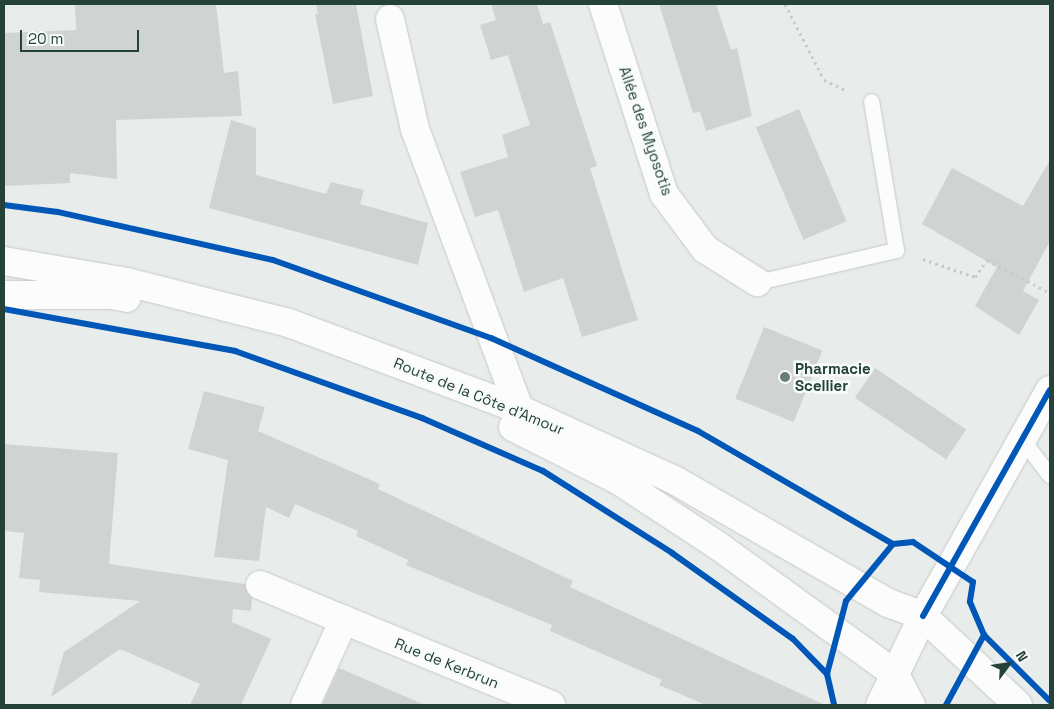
<!DOCTYPE html>
<html>
<head>
<meta charset="utf-8">
<style>
	body { margin:0 }
	#map { position:relative; width:1054px; height:709px; overflow:hidden; background:#e8edeb; font-family:"Space Grotesk",sans-serif }
	div>[style] { position:absolute }
	[style*='--x'] { left:calc(var(--x)*1px); top:calc(var(--y)*1px); width:calc(var(--w)*1px); rotate:calc(var(--a)*1deg) }
	.building>* { inset:0; background:#cfd4d2; transform-origin:0 0 }
	.path>* { height:3px; margin-top:-1.5px; transform-origin:0; background:repeating-linear-gradient(90deg,#c3ccca 0 2.5px,transparent 0 6.5px) }
	.roads { filter:drop-shadow(0 0 1px #c5cac8) drop-shadow(0 0 1px #c5cac8) }
	.lane>* { height:15px; margin:-7.5px; padding:0 7.5px; transform-origin:7.5px; border-radius:7.5px; background:#fcfcfc }
	.street>* { height:28px; margin:-14px; padding:0 14px; transform-origin:14px; border-radius:14px; background:#fcfcfc }
	.secondary>* { height:28px; margin:-14px; padding:0 14px; transform-origin:14px; border-radius:14px; background:#fcfcfc }
	.cycleway>* { height:6px; margin:-3px; padding:0 3px; transform-origin:3px; border-radius:3px; background:#0057b8 }
	.dots>* { width:14px; height:14px; translate:-50% -50%; box-sizing:border-box; border:2px solid #f7fbf9; border-radius:50% }
	span { translate:-50% -50%; white-space:nowrap; text-align:center; line-height:1.15; -webkit-text-stroke:5px #f7fbf9; paint-order:stroke }
	.street-label { font-size:15px; color:#24423a }
	.poi-label { font-size:15px; color:#24423a; font-weight:700 }
	.left { translate:0 -50%; text-align:left }
	.frame { position:absolute; inset:0; border:5px solid #24423a; pointer-events:none }
	.north { position:absolute; left:984px; top:639px; width:50px; height:50px; -webkit-text-stroke:4px #f7fbf9; paint-order:stroke; rotate:59deg; font-size:14px; font-weight:700; line-height:20px; text-align:center; color:#24423a }
	.north::after { content:''; display:block; margin:auto; width:18px; height:22px; background:#24423a; clip-path:polygon(50% 0,100% 100%,50% 72%,0 100%) }
	.scale { position:absolute; left:20px; top:30px; width:119px; height:22px; box-sizing:border-box; border:2px solid #24423a; border-top:0; padding-left:6px; font-size:15px; line-height:18px; white-space:nowrap; color:#24423a; -webkit-text-stroke:4px #f7fbf9; paint-order:stroke }
</style>
</head>
<body>
<div id="map">
	<div class="building">
		<div style="clip-path:polygon(75px 4px,216px 4px,224px 73px,238px 71px,242px 116px,116px 120px,117px 179px,70px 173px,70px 183px,4px 186px,4px 33px,76px 30px)"></div>
		<div style="clip-path:polygon(316px 4px,356px 4px,373px 96px,333px 104px,315px 14px,318px 14px)"></div>
		<div style="clip-path:polygon(491px 4px,537px 4px,543px 24px,550px 22px,597px 166px,590px 168px,638px 320px,582px 337px,563px 278px,524px 292px,498px 210px,475px 217px,460px 172px,508px 157px,502px 135px,530px 125px,508px 55px,491px 60px,480px 25px,496px 20px)"></div>
		<div style="clip-path:polygon(659px 4px,716px 4px,731px 50px,737px 48px,752px 116px,706px 131px,700px 112px,693px 113px)"></div>
		<div style="left:799px;top:109px;width:122px;height:47px;rotate:67deg"></div>
		<div style="clip-path:polygon(231px 120px,256px 128px,256px 175px,326px 194px,331px 182px,364px 190px,360px 204px,428px 223px,418px 265px,209px 208px)"></div>
		<div style="clip-path:polygon(1050px 160px,1050px 241px,1023px 291px,1039px 300px,1019px 335px,975px 306px,997px 267px,922px 224px,952px 168px,1023px 206px)"></div>
		<div style="left:764px;top:327px;width:63px;height:77px;rotate:22deg"></div>
		<div style="left:875px;top:368px;width:110px;height:36px;rotate:34deg"></div>
		<div style="clip-path:polygon(204px 391px,265px 407px,258px 431px,380px 484px,378px 489px,573px 581px,570px 587px,825px 705px,706px 705px,659px 685px,662px 680px,550px 631px,552px 625px,406px 565px,408px 560px,356px 536px,358px 531px,295px 504px,289px 518px,266px 507px,259px 561px,214px 557px,228px 460px,188px 449px)"></div>
		<div style="clip-path:polygon(4px 444px,118px 453px,109px 564px,245px 584px,252px 598px,251px 611px,233px 609px,232px 622px,271px 639px,241px 705px,190px 705px,200px 684px,120px 649px,51px 697px,64px 652px,140px 601px,39px 592px,40px 580px,19px 578px,24px 533px,4px 531px)"></div>
		<div style="clip-path:polygon(339px 668px,425px 705px,322px 705px)"></div>
	</div>
	<div class="path">
		<div style="--x:785;--y:4;--w:85;--a:62.8"></div>
		<div style="--x:824;--y:80;--w:23;--a:25"></div>
		<div style="--x:923;--y:259;--w:55;--a:19.1"></div>
		<div style="--x:975;--y:277;--w:21;--a:-55"></div>
		<div style="--x:987;--y:260;--w:71;--a:27.6"></div>
	</div>
	<div class="roads">
		<div class="lane">
			<div style="--x:757;--y:282;--w:143;--a:-13"></div>
			<div style="--x:896;--y:250;--w:151;--a:-99.5"></div>
			<div style="--x:1022;--y:439;--w:46;--a:52.9"></div>
		</div>
		<div class="street">
			<div style="--x:603;--y:4;--w:200;--a:72.2"></div>
			<div style="--x:664;--y:194;--w:69;--a:53.3"></div>
			<div style="--x:705;--y:249;--w:62;--a:32.4"></div>
			<div style="--x:390;--y:19;--w:113;--a:77.2"></div>
			<div style="--x:415;--y:129;--w:299;--a:69.6"></div>
			<div style="--x:260;--y:585;--w:91;--a:22.6"></div>
			<div style="--x:305;--y:705;--w:94;--a:-65.4"></div>
			<div style="--x:344;--y:620;--w:224;--a:22.3"></div>
		</div>
		<div class="secondary">
			<div style="--x:4;--y:261;--w:125;--a:9.7"></div>
			<div style="--x:127;--y:282;--w:167;--a:14.2"></div>
			<div style="--x:289;--y:323;--w:246;--a:20.5"></div>
			<div style="--x:519;--y:409;--w:173;--a:24.6"></div>
			<div style="--x:676;--y:481;--w:245;--a:29.9"></div>
			<div style="--x:888;--y:603;--w:37;--a:20"></div>
			<div style="--x:923;--y:616;--w:130;--a:43.1"></div>
			<div style="--x:4;--y:295;--w:109;--a:0"></div>
			<div style="--x:113;--y:295;--w:14;--a:12"></div>
			<div style="--x:513;--y:427;--w:118;--a:26.8"></div>
			<div style="--x:618;--y:480;--w:118;--a:33.3"></div>
			<div style="--x:717;--y:545;--w:218;--a:35.9"></div>
			<div style="--x:894;--y:673;--w:36;--a:62"></div>
			<div style="--x:880;--y:705;--w:99;--a:-64.2"></div>
			<div style="--x:923;--y:616;--w:259;--a:-60.7"></div>
		</div>
	</div>
	<div class="cycleway">
		<div style="--x:4;--y:205;--w:54;--a:7.4"></div>
		<div style="--x:58;--y:212;--w:220;--a:12.6"></div>
		<div style="--x:273;--y:260;--w:232;--a:19.7"></div>
		<div style="--x:491;--y:338;--w:227;--a:24.2"></div>
		<div style="--x:698;--y:431;--w:225;--a:30.1"></div>
		<div style="--x:893;--y:544;--w:20;--a:-6"></div>
		<div style="--x:913;--y:542;--w:72;--a:33.7"></div>
		<div style="--x:973;--y:582;--w:20;--a:99"></div>
		<div style="--x:970;--y:602;--w:36;--a:67"></div>
		<div style="--x:984;--y:635;--w:93;--a:45"></div>
		<div style="--x:4;--y:309;--w:235;--a:10.3"></div>
		<div style="--x:235;--y:351;--w:199;--a:19.7"></div>
		<div style="--x:422;--y:418;--w:132;--a:23.7"></div>
		<div style="--x:543;--y:471;--w:153;--a:32.4"></div>
		<div style="--x:672;--y:553;--w:148;--a:35.4"></div>
		<div style="--x:793;--y:639;--w:49;--a:45.8"></div>
		<div style="--x:827;--y:674;--w:32;--a:77"></div>
		<div style="--x:923;--y:616;--w:259;--a:-60.7"></div>
		<div style="--x:827;--y:674;--w:75;--a:-75.4"></div>
		<div style="--x:846;--y:601;--w:74;--a:-50.5"></div>
		<div style="--x:946;--y:705;--w:80;--a:-61.5"></div>
	</div>
	<div class="dots">
		<div style="left:785px;top:377px;background:#697e78"></div>
	</div>
	<div class="street-label">
		<span style="left:646px;top:131px;rotate:71deg">Allée des Myosotis</span>
		<span style="left:479px;top:396px;rotate:22deg">Route de la Côte d'Amour</span>
		<span style="left:447px;top:663px;rotate:22deg">Rue de Kerbrun</span>
	</div>
	<div class="poi-label">
		<span class="left" style="left:795px;top:377px">Pharmacie<br>Scellier</span>
	</div>
	<div class="frame"></div>
	<div class="north">N</div>
	<div class="scale">20 m</div>
</div>
</body>
</html>
